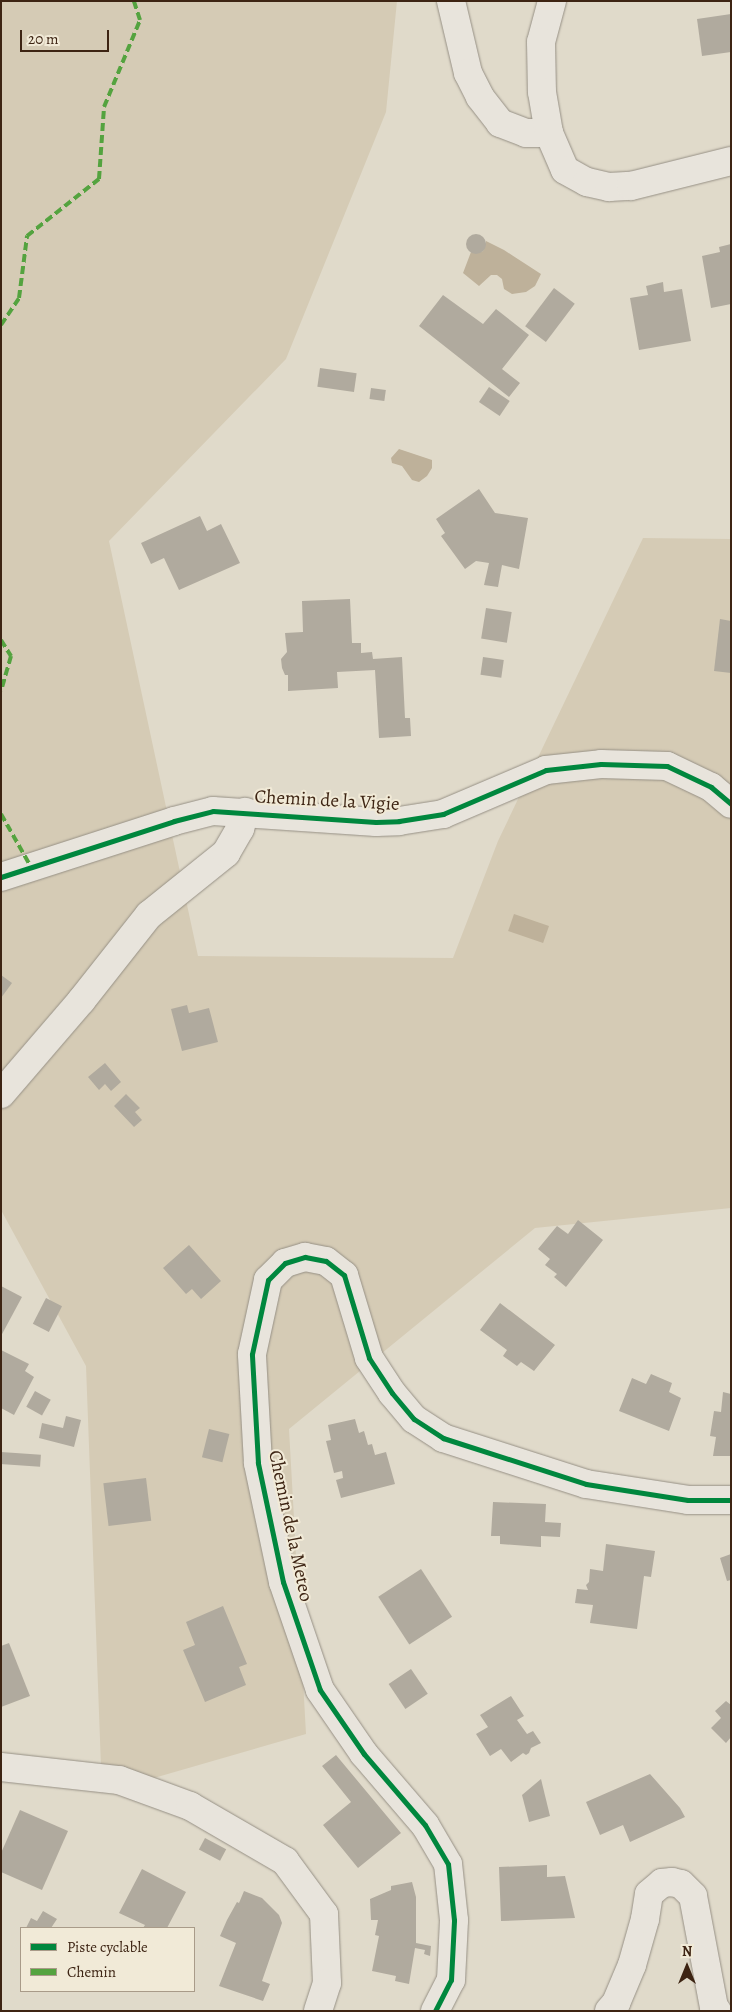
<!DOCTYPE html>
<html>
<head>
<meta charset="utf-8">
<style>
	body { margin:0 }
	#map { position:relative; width:732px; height:2012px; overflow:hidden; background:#e0daca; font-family:Alegreya,serif }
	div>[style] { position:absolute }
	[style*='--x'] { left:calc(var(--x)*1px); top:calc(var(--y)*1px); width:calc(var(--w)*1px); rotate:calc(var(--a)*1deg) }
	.green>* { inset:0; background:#d5cbb5 }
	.water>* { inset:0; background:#beb19a; transform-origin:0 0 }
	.building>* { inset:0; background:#b0aa9e; transform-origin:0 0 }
	.round { border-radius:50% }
	.roads { filter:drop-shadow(0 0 1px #969085) drop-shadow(0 0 1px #969085) }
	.minor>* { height:28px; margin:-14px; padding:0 14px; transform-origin:14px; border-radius:14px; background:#e8e4dc }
	.tertiary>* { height:28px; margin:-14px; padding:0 14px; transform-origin:14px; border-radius:14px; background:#e8e4dc }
	.quiet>* { height:4px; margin-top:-2px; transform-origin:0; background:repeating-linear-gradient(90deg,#54a33f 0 8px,transparent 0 12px) }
	.cycleway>* { height:5px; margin:-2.5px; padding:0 2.5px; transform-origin:2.5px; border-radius:2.5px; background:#00873e }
	span { translate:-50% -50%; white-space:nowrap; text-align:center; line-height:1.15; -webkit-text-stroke:4px #f1ead7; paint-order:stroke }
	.street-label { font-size:19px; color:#3d2413 }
	.frame { position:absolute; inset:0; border:2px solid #3d2413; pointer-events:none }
	.legend { position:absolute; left:20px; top:1927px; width:175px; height:65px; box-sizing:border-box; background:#f1ead7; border:1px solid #a99b89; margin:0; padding:6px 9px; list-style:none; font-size:15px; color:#3d2413 }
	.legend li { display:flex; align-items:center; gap:10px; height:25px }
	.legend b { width:25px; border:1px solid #a99b89 }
	.north { position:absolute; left:662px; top:1942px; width:50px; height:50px; -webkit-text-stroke:4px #f1ead7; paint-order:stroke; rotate:0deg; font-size:14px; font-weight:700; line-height:20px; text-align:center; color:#3d2413 }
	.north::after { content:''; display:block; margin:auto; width:18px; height:22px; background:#3d2413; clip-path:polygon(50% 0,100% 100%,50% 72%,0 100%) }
	.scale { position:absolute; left:20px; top:30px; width:89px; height:22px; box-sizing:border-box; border:2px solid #3d2413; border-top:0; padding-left:6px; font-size:15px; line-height:18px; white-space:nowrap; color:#3d2413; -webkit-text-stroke:4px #f1ead7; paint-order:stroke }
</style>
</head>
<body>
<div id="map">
	<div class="green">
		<div style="clip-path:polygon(1px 1px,397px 1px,386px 112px,286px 359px,109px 541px,198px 956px,453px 958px,498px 841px,643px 538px,731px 539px,731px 1208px,535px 1228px,289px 1429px,306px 1734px,102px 1793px,86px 1366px,1px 1210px)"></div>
	</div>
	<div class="water">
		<div style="clip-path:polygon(486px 241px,504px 250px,541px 274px,535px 286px,526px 292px,512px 294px,504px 289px,502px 279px,497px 275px,491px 275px,479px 286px,463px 273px,471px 252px,478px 253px,483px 251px)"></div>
		<div style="clip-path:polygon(399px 449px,432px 460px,432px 468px,427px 476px,419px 482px,412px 480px,402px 466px,392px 463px,391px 458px)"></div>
		<div style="left:514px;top:914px;width:37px;height:18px;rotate:19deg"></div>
	</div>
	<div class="building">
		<div style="clip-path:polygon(731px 14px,731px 52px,702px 56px,697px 19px)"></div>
		<div class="round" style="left:466px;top:234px;width:20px;height:20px"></div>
		<div style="clip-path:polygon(731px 244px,731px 304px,711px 308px,702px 256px,720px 252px,719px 247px)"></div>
		<div style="clip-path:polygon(663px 282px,664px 292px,682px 289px,691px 341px,639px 350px,630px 298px,648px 295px,646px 286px)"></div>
		<div style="left:554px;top:288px;width:26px;height:48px;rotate:37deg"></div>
		<div style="clip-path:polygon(443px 295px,483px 324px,496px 309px,529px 335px,502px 369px,520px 383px,509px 397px,419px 326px)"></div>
		<div style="left:320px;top:368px;width:37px;height:19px;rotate:8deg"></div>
		<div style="left:489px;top:387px;width:25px;height:18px;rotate:34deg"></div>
		<div style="left:371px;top:388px;width:15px;height:11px;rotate:8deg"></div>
		<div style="clip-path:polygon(479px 489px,495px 513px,528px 518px,519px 569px,502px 565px,498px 587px,484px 585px,489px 563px,476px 561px,465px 569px,441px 536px,445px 533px,436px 519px)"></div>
		<div style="clip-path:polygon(200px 516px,207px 531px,221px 524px,240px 563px,179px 590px,164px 558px,151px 564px,141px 543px)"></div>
		<div style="clip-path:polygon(350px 599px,352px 643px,361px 643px,361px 653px,372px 652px,373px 659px,402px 657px,405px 718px,410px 718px,411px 736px,379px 738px,375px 670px,337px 672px,338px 688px,288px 691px,288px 675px,285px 675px,282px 668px,281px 659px,287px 652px,285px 633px,303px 632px,302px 601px)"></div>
		<div style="left:486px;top:608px;width:26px;height:31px;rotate:9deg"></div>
		<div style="clip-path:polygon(720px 619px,731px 621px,731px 673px,714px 671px)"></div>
		<div style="left:483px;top:657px;width:21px;height:18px;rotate:8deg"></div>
		<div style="clip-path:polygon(1px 975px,12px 983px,1px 998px)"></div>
		<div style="clip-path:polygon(187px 1005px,189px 1013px,209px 1008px,218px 1042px,182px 1051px,171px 1009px)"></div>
		<div style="clip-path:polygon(105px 1063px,121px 1082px,111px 1091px,105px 1084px,99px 1090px,88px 1077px)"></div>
		<div style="clip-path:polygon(126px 1094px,140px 1108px,135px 1112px,142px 1120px,134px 1127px,114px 1106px)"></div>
		<div style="clip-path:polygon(578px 1220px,603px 1240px,566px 1287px,554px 1277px,557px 1274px,545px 1265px,550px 1259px,538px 1249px,557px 1226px,568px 1234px)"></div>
		<div style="clip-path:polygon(189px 1245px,221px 1281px,201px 1299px,192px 1289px,186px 1294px,163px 1268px)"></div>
		<div style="clip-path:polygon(1px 1286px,22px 1297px,1px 1336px)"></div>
		<div style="left:46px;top:1298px;width:18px;height:29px;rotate:27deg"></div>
		<div style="clip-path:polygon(500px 1303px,555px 1345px,534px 1371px,521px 1362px,517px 1366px,503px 1356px,507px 1350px,480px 1330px)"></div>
		<div style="clip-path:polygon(1px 1350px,29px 1364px,25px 1371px,34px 1377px,14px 1415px,1px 1408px)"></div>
		<div style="clip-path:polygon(651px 1374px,672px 1383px,669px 1392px,681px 1398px,669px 1431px,619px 1411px,632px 1378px,646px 1384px)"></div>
		<div style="left:35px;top:1391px;width:18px;height:18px;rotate:29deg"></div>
		<div style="clip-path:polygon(723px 1392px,731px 1394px,731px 1456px,713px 1456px,716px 1437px,710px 1436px,714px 1411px,721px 1412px)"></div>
		<div style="clip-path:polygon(66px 1416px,81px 1420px,74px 1447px,39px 1438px,42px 1423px,63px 1428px)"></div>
		<div style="clip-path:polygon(355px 1419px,359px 1433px,364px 1431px,368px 1445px,372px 1444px,375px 1455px,386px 1452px,395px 1484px,341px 1498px,336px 1480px,343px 1478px,342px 1471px,334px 1473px,326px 1441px,331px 1440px,328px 1425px)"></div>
		<div style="left:209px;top:1429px;width:21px;height:29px;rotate:14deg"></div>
		<div style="left:1px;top:1452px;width:40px;height:12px;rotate:4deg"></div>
		<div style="left:146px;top:1478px;width:43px;height:43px;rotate:83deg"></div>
		<div style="clip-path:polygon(493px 1502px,546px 1504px,545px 1522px,561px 1523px,560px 1537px,541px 1536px,541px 1547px,500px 1544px,500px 1536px,491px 1536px)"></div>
		<div style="clip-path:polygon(606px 1544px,655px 1551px,651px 1577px,644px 1576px,637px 1629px,590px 1623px,593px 1605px,575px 1603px,577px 1589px,588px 1590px,586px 1585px,589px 1582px,590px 1569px,603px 1571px)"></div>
		<div style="clip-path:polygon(731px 1554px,731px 1580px,727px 1581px,720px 1558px)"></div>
		<div style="left:421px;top:1569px;width:57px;height:51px;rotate:57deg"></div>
		<div style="clip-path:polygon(223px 1606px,247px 1664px,239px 1667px,246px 1685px,205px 1702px,183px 1650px,195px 1645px,186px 1622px)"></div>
		<div style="clip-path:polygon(9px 1643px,30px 1696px,1px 1707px,1px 1646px)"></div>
		<div style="left:411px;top:1669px;width:30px;height:27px;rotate:56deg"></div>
		<div style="clip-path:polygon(511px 1696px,524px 1716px,517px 1720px,527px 1734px,533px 1731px,541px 1743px,531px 1748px,529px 1753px,526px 1755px,523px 1753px,511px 1762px,501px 1749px,490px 1756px,476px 1734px,488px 1727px,480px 1715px)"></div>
		<div style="clip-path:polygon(726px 1701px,731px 1705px,731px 1737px,726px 1743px,711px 1728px,721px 1718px,715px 1711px)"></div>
		<div style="clip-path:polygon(336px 1755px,401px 1833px,358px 1868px,323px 1825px,351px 1802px,322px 1766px)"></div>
		<div style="clip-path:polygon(650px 1774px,680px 1808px,685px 1817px,630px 1842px,623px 1825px,600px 1835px,586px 1802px)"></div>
		<div style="clip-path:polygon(541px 1779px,550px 1816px,529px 1822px,522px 1795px)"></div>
		<div style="clip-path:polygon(20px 1810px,68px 1831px,42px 1890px,1px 1872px,1px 1853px)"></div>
		<div style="left:205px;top:1838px;width:24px;height:13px;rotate:28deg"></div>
		<div style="clip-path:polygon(547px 1865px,547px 1877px,565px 1876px,575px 1918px,501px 1921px,499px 1867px)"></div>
		<div style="clip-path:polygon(142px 1869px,186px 1892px,167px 1928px,143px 1928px,145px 1925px,119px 1913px)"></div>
		<div style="clip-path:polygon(412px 1882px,416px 1897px,416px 1943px,431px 1946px,430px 1956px,424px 1954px,425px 1950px,415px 1948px,409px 1984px,395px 1981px,396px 1976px,372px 1971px,379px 1936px,375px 1935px,378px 1920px,371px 1920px,370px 1899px,391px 1890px,391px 1886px)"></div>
		<div style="clip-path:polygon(244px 1891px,262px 1898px,279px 1915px,282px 1923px,262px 1981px,270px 1984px,263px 2001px,219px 1986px,236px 1943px,220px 1936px,227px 1920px,237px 1902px,239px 1903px)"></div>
		<div style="clip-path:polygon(43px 1911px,57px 1919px,51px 1928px,26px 1928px,31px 1918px,37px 1921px)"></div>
	</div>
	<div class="roads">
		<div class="minor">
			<div style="--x:451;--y:1;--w:74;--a:76.7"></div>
			<div style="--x:468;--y:73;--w:27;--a:63"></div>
			<div style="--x:480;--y:97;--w:33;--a:52"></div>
			<div style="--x:500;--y:123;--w:28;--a:21"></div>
			<div style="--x:526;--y:133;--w:23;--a:0"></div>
			<div style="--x:552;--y:1;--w:42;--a:105"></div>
			<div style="--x:541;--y:42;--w:50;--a:88.9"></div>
			<div style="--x:542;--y:92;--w:42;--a:80.3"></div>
			<div style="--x:549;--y:133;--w:40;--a:66.6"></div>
			<div style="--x:565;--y:170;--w:25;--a:29"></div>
			<div style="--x:587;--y:182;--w:23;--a:13"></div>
			<div style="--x:609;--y:187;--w:22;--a:-3"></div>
			<div style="--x:631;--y:186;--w:103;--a:-14"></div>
			<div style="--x:1;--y:1094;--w:123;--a:-49.3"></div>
			<div style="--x:81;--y:1001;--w:110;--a:-51.7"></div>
			<div style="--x:149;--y:915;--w:99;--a:-38.8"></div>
			<div style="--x:226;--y:853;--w:28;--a:-60"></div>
			<div style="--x:240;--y:829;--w:18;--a:-74"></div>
			<div style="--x:1;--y:1767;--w:119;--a:6.3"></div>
			<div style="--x:119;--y:1780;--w:76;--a:20.1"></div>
			<div style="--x:190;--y:1806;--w:110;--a:30.1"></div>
			<div style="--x:285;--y:1861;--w:66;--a:53.7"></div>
			<div style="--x:324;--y:1914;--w:69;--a:87.5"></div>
			<div style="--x:327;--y:1983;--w:29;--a:108"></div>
			<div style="--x:435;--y:2011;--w:35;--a:-63"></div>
			<div style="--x:451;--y:1980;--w:60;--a:-87.1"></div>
			<div style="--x:454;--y:1920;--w:56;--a:-96.1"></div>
			<div style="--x:448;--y:1864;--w:45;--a:-120.5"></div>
			<div style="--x:425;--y:1825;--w:94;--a:-130.7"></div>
			<div style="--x:364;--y:1754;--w:78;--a:-124.5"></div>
			<div style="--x:320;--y:1690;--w:114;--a:-108.9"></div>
			<div style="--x:283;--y:1582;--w:122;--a:-101.9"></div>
			<div style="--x:258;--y:1463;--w:109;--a:-93.2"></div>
			<div style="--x:252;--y:1354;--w:76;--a:-77.8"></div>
			<div style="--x:268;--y:1280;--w:24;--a:-45"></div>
			<div style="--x:285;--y:1263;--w:21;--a:-17"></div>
			<div style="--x:305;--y:1257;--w:21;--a:11"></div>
			<div style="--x:326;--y:1261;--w:23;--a:38"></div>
			<div style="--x:344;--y:1275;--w:87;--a:73.2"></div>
			<div style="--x:369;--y:1358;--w:42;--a:56.7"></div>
			<div style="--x:392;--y:1393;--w:34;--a:50"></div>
			<div style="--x:414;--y:1419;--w:35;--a:33"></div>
			<div style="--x:443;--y:1438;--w:150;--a:17.8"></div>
			<div style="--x:586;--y:1484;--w:103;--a:8.9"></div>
			<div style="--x:688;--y:1500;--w:43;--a:0"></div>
			<div style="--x:609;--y:2011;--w:11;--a:-49"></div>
			<div style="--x:616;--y:2003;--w:41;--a:-67.2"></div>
			<div style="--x:632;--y:1965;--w:48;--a:-74.2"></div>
			<div style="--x:645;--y:1919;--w:25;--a:-81"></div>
			<div style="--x:649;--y:1894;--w:17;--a:-40"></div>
			<div style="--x:662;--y:1883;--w:10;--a:-6"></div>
			<div style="--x:672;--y:1882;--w:9;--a:13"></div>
			<div style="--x:681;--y:1884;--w:17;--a:45"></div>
			<div style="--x:693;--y:1896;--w:113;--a:79.3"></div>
			<div style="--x:714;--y:2007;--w:5;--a:53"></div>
		</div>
		<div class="tertiary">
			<div style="--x:1;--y:877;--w:182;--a:-17.9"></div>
			<div style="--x:174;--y:821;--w:40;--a:-14.4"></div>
			<div style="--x:213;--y:811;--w:163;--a:3.9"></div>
			<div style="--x:376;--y:822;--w:23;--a:-2"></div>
			<div style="--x:399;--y:821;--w:45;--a:-9"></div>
			<div style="--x:443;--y:814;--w:112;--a:-23.1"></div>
			<div style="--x:546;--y:770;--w:55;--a:-6.2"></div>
			<div style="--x:601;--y:764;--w:66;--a:1.7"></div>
			<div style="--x:667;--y:766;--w:49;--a:25.5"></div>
			<div style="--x:711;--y:787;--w:26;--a:40"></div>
		</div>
	</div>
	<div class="quiet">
		<div style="--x:1;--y:325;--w:32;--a:-56"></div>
		<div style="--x:19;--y:298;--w:63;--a:-82.6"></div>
		<div style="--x:27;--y:236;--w:92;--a:-38.4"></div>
		<div style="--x:99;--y:179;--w:72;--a:-86"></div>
		<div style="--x:104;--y:107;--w:94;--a:-67.5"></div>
		<div style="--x:140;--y:20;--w:20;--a:-108"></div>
		<div style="--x:1;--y:640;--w:19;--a:58"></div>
		<div style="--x:11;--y:656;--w:36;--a:106"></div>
		<div style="--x:1;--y:814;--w:61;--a:60.5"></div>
	</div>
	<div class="cycleway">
		<div style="--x:1;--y:877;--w:182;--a:-17.9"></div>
		<div style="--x:174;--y:821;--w:40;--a:-14.4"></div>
		<div style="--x:213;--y:811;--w:163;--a:3.9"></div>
		<div style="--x:376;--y:822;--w:23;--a:-2"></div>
		<div style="--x:399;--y:821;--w:45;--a:-9"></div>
		<div style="--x:443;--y:814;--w:112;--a:-23.1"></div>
		<div style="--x:546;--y:770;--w:55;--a:-6.2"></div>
		<div style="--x:601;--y:764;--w:66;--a:1.7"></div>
		<div style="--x:667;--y:766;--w:49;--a:25.5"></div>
		<div style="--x:711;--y:787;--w:26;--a:40"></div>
		<div style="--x:435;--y:2011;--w:35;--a:-63"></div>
		<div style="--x:451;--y:1980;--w:60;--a:-87.1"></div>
		<div style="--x:454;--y:1920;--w:56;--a:-96.1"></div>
		<div style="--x:448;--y:1864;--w:45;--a:-120.5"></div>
		<div style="--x:425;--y:1825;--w:94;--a:-130.7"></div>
		<div style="--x:364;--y:1754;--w:78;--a:-124.5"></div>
		<div style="--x:320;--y:1690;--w:114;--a:-108.9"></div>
		<div style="--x:283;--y:1582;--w:122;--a:-101.9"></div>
		<div style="--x:258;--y:1463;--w:109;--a:-93.2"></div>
		<div style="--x:252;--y:1354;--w:76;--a:-77.8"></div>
		<div style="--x:268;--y:1280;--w:24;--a:-45"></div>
		<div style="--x:285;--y:1263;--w:21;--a:-17"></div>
		<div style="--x:305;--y:1257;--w:21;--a:11"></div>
		<div style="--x:326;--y:1261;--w:23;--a:38"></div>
		<div style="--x:344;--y:1275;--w:87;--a:73.2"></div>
		<div style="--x:369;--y:1358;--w:42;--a:56.7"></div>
		<div style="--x:392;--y:1393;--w:34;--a:50"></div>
		<div style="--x:414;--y:1419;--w:35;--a:33"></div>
		<div style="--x:443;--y:1438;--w:150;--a:17.8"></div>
		<div style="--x:586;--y:1484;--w:103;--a:8.9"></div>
		<div style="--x:688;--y:1500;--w:43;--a:0"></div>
	</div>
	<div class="street-label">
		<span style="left:327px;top:801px;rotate:3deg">Chemin de la Vigie</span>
		<span style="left:290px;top:1526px;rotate:78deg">Chemin de la Meteo</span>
	</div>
	<div class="frame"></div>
	<ul class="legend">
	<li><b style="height:6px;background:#00873e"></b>Piste cyclable</li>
	<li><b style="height:6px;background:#54a33f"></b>Chemin</li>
	</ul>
	<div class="north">N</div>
	<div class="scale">20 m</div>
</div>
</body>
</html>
